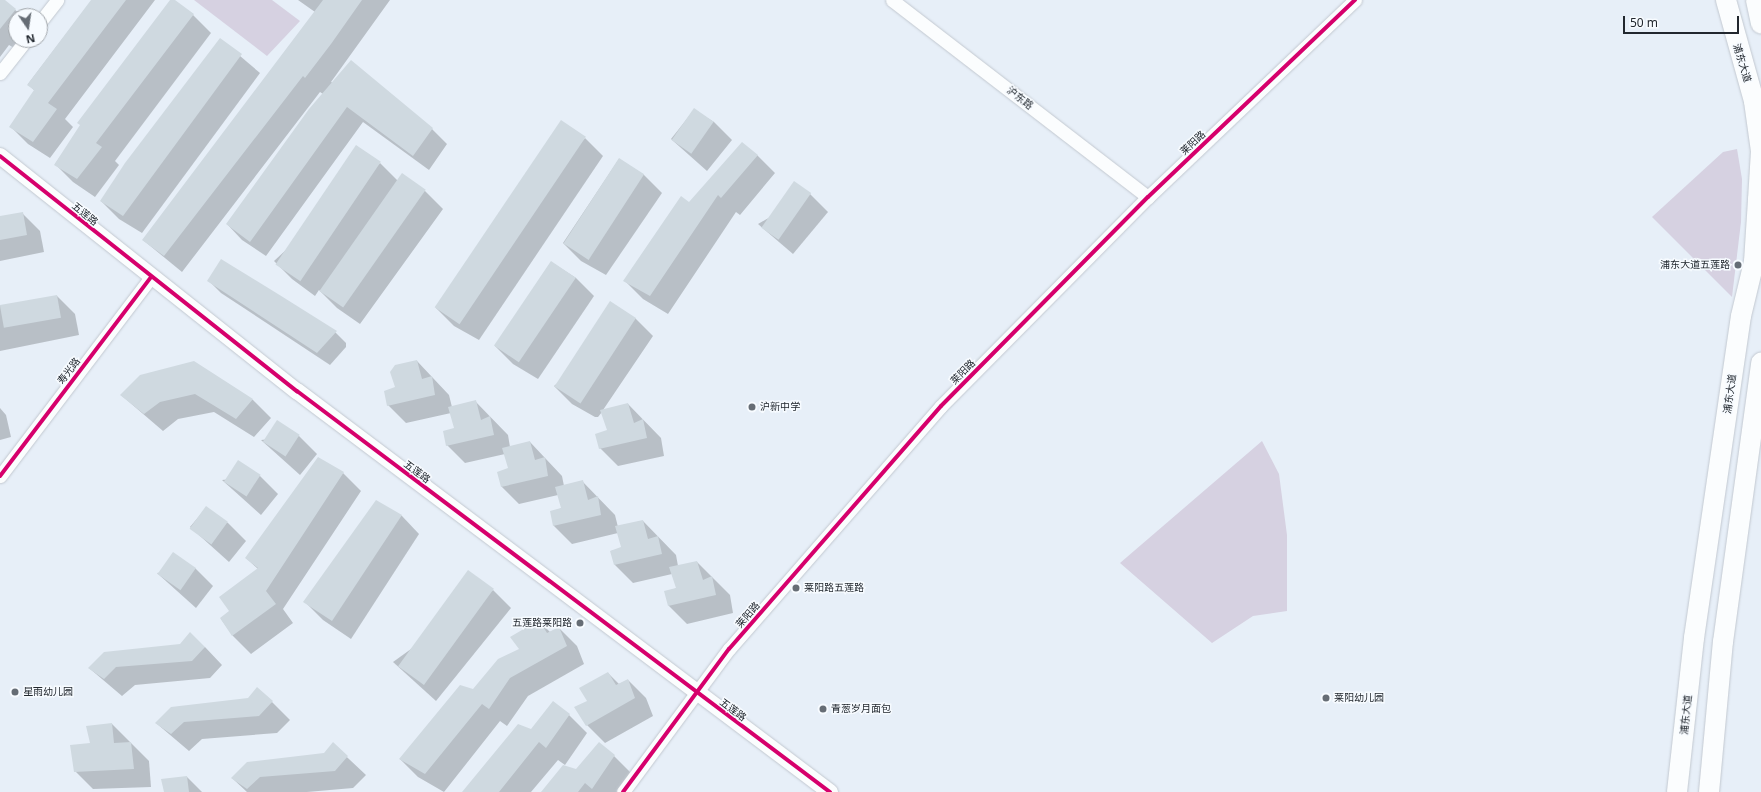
<!DOCTYPE html>
<html>
<head>
<meta charset="utf-8">
<style>
	body { margin:0 }
	#map { position:relative; width:1761px; height:792px; overflow:hidden; background:#e7eff8; font-family:"Noto Sans","Noto Sans SC",sans-serif }
	div>[style] { position:absolute }
	[style*='--x'] { left:calc(var(--x)*1px); top:calc(var(--y)*1px); width:calc(var(--w)*1px); rotate:calc(var(--a)*1deg) }
	.green>* { inset:0; background:#d6d1e1 }
	.shadow>* { inset:0; background:#0003 }
	.building>* { inset:0; background:#cfd9e0; transform-origin:0 0 }
	.roads { filter:drop-shadow(0 0 1px #c2c8d0) drop-shadow(0 0 1px #c2c8d0) }
	.minor>* { height:13px; margin:-6.5px; padding:0 6.5px; transform-origin:6.5px; border-radius:6.5px; background:#fbfdfe }
	.tertiary>* { height:16px; margin:-8px; padding:0 8px; transform-origin:8px; border-radius:8px; background:#fbfdfe }
	.primary>* { height:20px; margin:-10px; padding:0 10px; transform-origin:10px; border-radius:10px; background:#fbfdfe }
	.cycleway>* { height:4px; margin:-2px; padding:0 2px; transform-origin:2px; border-radius:2px; background:#d6006c }
	.dots>* { width:11px; height:11px; translate:-50% -50%; box-sizing:border-box; border:2px solid #f7fbff; border-radius:50% }
	span { translate:-50% -50%; white-space:nowrap; text-align:center; line-height:1.15; -webkit-text-stroke:3px #f7fbff; paint-order:stroke }
	.street-label { font-size:10px; color:#21272e }
	.poi-label { font-size:10px; color:#21272e }
	.right { translate:-100% -50%; text-align:right }
	.left { translate:0 -50%; text-align:left }
	.north { position:absolute; left:8px; top:8px; width:40px; height:40px; box-sizing:border-box; background:#f7fbff; border:1px solid #a1a6ab; border-radius:50%; rotate:167deg; font-size:11px; font-weight:700; line-height:16px; text-align:center; color:#21272e }
	.north::after { content:''; display:block; margin:auto; width:14px; height:18px; background:#666d75; clip-path:polygon(50% 0,100% 100%,50% 72%,0 100%) }
	.scale { position:absolute; left:1623px; top:16px; width:116px; height:18px; box-sizing:border-box; border:2px solid #21272e; border-top:0; padding-left:5px; font-size:12px; line-height:14px; white-space:nowrap; color:#21272e; -webkit-text-stroke:3px #f7fbff; paint-order:stroke }
</style>
</head>
<body>
<div id="map">
	<div class="green">
		<div style="clip-path:polygon(194px 0,272px 0,300px 21px,267px 56px)"></div>
		<div style="clip-path:polygon(1737px 149px,1742px 179px,1741px 222px,1732px 297px,1652px 217px,1723px 152px)"></div>
		<div style="clip-path:polygon(1262px 441px,1279px 474px,1287px 535px,1287px 611px,1253px 616px,1212px 643px,1120px 563px)"></div>
	</div>
	<div class="shadow">
		<div style="clip-path:polygon(0 0,4px 0,22px 16px,16px 16px,16px 40px,24px 40px,16px 49px,9px 45px,0 57px)"></div>
		<div style="clip-path:polygon(92px 0,155px 0,65px 119px,73px 127px,50px 158px,28px 144px,11px 127px,35px 91px,28px 84px)"></div>
		<div style="clip-path:polygon(171px 0,193px 15px,211px 33px,115px 161px,119px 165px,95px 197px,73px 182px,55px 164px)"></div>
		<div style="clip-path:polygon(298px 0,390px 0,331px 82px,432px 129px,447px 144px,429px 170px,363px 122px,266px 256px,242px 240px,227px 224px,323px 94px,320px 92px,182px 272px,143px 240px,315px 12px)"></div>
		<div style="clip-path:polygon(220px 39px,260px 73px,142px 233px,119px 219px,101px 201px)"></div>
		<div style="clip-path:polygon(694px 110px,714px 122px,732px 140px,707px 171px,671px 139px)"></div>
		<div style="clip-path:polygon(585px 138px,603px 156px,479px 340px,454px 326px,436px 308px)"></div>
		<div style="clip-path:polygon(757px 155px,775px 173px,740px 215px,736px 212px,668px 314px,643px 299px,625px 281px,689px 203px)"></div>
		<div style="clip-path:polygon(619px 159px,644px 175px,662px 193px,606px 275px,581px 261px,563px 243px)"></div>
		<div style="clip-path:polygon(380px 163px,398px 181px,402px 175px,425px 191px,443px 209px,360px 324px,337px 308px,319px 290px,315px 296px,292px 279px,274px 261px)"></div>
		<div style="clip-path:polygon(810px 194px,828px 212px,793px 254px,758px 224px)"></div>
		<div style="clip-path:polygon(22px 213px,40px 231px,44px 252px,0 261px,0 217px)"></div>
		<div style="clip-path:polygon(551px 262px,576px 278px,594px 296px,538px 379px,513px 364px,495px 346px)"></div>
		<div style="clip-path:polygon(208px 280px,333px 330px,346px 343px,346px 347px,330px 365px,221px 293px)"></div>
		<div style="clip-path:polygon(57px 296px,75px 314px,79px 335px,0 351px,0 306px)"></div>
		<div style="clip-path:polygon(635px 318px,653px 336px,603px 410px,628px 404px,661px 438px,664px 456px,618px 466px,600px 448px,608px 431px,602px 412px,598px 417px,595px 417px,572px 404px,554px 386px)"></div>
		<div style="clip-path:polygon(417px 361px,449px 395px,452px 407px,475px 401px,508px 435px,510px 447px,530px 442px,562px 476px,564px 486px,582px 481px,615px 515px,618px 527px,643px 521px,676px 555px,678px 566px,697px 562px,730px 595px,733px 613px,687px 624px,669px 606px,666px 592px,677px 588px,672px 574px,633px 583px,615px 565px,611px 551px,623px 548px,618px 533px,572px 544px,554px 526px,551px 512px,562px 508px,558px 495px,519px 504px,501px 486px,509px 469px,505px 454px,465px 463px,447px 445px,455px 428px,451px 413px,406px 423px,388px 405px,396px 388px)"></div>
		<div style="clip-path:polygon(194px 362px,253px 400px,271px 418px,254px 437px,214px 412px,178px 419px,163px 431px,121px 395px)"></div>
		<div style="clip-path:polygon(0 408px,6px 415px,11px 437px,0 440px)"></div>
		<div style="clip-path:polygon(299px 436px,317px 454px,300px 475px,261px 440px)"></div>
		<div style="clip-path:polygon(343px 473px,361px 491px,283px 609px,293px 623px,251px 654px,233px 636px,221px 619px,230px 612px,258px 569px,246px 558px)"></div>
		<div style="clip-path:polygon(260px 476px,278px 494px,261px 515px,222px 480px)"></div>
		<div style="clip-path:polygon(376px 502px,402px 516px,419px 534px,351px 639px,323px 620px,305px 602px)"></div>
		<div style="clip-path:polygon(206px 508px,228px 523px,246px 541px,229px 562px,190px 527px)"></div>
		<div style="clip-path:polygon(195px 568px,213px 586px,196px 608px,157px 573px)"></div>
		<div style="clip-path:polygon(493px 590px,511px 608px,436px 701px,393px 662px)"></div>
		<div style="clip-path:polygon(539px 621px,550px 632px,559px 628px,577px 646px,584px 664px,528px 696px,507px 726px,500px 721px,444px 792px,418px 777px,400px 759px,520px 650px)"></div>
		<div style="clip-path:polygon(205px 647px,222px 665px,210px 678px,135px 685px,122px 696px,89px 668px)"></div>
		<div style="clip-path:polygon(608px 673px,619px 684px,628px 680px,646px 698px,653px 716px,605px 743px,587px 725px,589px 701px)"></div>
		<div style="clip-path:polygon(272px 702px,290px 720px,277px 733px,202px 739px,189px 751px,156px 723px)"></div>
		<div style="clip-path:polygon(569px 715px,587px 733px,565px 765px,558px 760px,531px 792px,463px 792px,531px 730px)"></div>
		<div style="clip-path:polygon(112px 724px,149px 761px,151px 787px,93px 789px,75px 771px,91px 744px)"></div>
		<div style="clip-path:polygon(333px 744px,366px 775px,353px 788px,307px 792px,247px 792px,232px 778px,324px 754px)"></div>
		<div style="clip-path:polygon(614px 756px,632px 774px,620px 792px,542px 792px,577px 771px)"></div>
		<div style="clip-path:polygon(187px 777px,202px 792px,165px 792px)"></div>
	</div>
	<div class="building">
		<div style="clip-path:polygon(0 0,5px 0,16px 9px,0 29px)"></div>
		<div style="clip-path:polygon(91px 0,126px 0,48px 103px,57px 109px,33px 142px,9px 127px,34px 90px,27px 85px)"></div>
		<div style="clip-path:polygon(170px 0,175px 0,194px 14px,96px 143px,102px 147px,77px 179px,54px 165px,80px 125px,77px 123px)"></div>
		<div style="clip-path:polygon(323px 0,362px 0,331px 44px,305px 78px,303px 76px,164px 256px,142px 240px)"></div>
		<div style="clip-path:polygon(220px 38px,242px 54px,123px 216px,100px 201px,125px 163px)"></div>
		<div style="clip-path:polygon(351px 60px,433px 128px,413px 156px,347px 107px,250px 242px,226px 224px,309px 109px)"></div>
		<div style="left:694px;top:108px;width:24px;height:39px;rotate:35deg"></div>
		<div style="left:561px;top:120px;width:30px;height:226px;rotate:34deg"></div>
		<div style="clip-path:polygon(742px 142px,758px 155px,721px 198px,718px 195px,650px 296px,623px 281px,681px 196px,689px 202px)"></div>
		<div style="left:356px;top:145px;width:30px;height:144px;rotate:34deg"></div>
		<div style="left:619px;top:158px;width:30px;height:102px;rotate:33deg"></div>
		<div style="left:402px;top:173px;width:29px;height:144px;rotate:35deg"></div>
		<div style="left:794px;top:181px;width:21px;height:57px;rotate:35deg"></div>
		<div style="clip-path:polygon(23px 212px,27px 235px,0 240px,0 216px)"></div>
		<div style="clip-path:polygon(221px 259px,278px 294px,337px 331px,317px 353px,207px 281px)"></div>
		<div style="left:551px;top:261px;width:30px;height:102px;rotate:34deg"></div>
		<div style="left:57px;top:295px;width:23px;height:58px;rotate:80deg"></div>
		<div style="left:610px;top:301px;width:31px;height:102px;rotate:33deg"></div>
		<div style="clip-path:polygon(417px 360px,422px 379px,432px 376px,435px 395px,387px 406px,384px 391px,395px 387px,390px 372px,395px 365px)"></div>
		<div style="clip-path:polygon(194px 361px,253px 399px,236px 419px,195px 394px,160px 402px,144px 414px,120px 395px,140px 375px)"></div>
		<div style="clip-path:polygon(476px 400px,481px 420px,490px 416px,494px 435px,446px 446px,443px 431px,454px 428px,448px 407px)"></div>
		<div style="clip-path:polygon(628px 403px,634px 423px,643px 419px,647px 438px,599px 449px,595px 434px,607px 430px,600px 410px)"></div>
		<div style="left:277px;top:420px;width:27px;height:26px;rotate:33deg"></div>
		<div style="clip-path:polygon(530px 441px,535px 460px,545px 457px,548px 476px,501px 487px,497px 472px,508px 468px,502px 448px)"></div>
		<div style="clip-path:polygon(318px 457px,344px 472px,266px 591px,276px 604px,232px 636px,220px 618px,229px 611px,219px 597px,258px 568px,245px 558px)"></div>
		<div style="left:238px;top:460px;width:27px;height:26px;rotate:33deg"></div>
		<div style="clip-path:polygon(583px 480px,588px 500px,598px 496px,601px 515px,553px 526px,550px 511px,561px 508px,555px 487px)"></div>
		<div style="clip-path:polygon(376px 500px,402px 515px,332px 621px,303px 602px)"></div>
		<div style="left:206px;top:506px;width:27px;height:28px;rotate:36deg"></div>
		<div style="clip-path:polygon(643px 520px,648px 539px,658px 536px,662px 554px,614px 565px,610px 551px,621px 547px,615px 526px)"></div>
		<div style="left:173px;top:552px;width:28px;height:27px;rotate:35deg"></div>
		<div style="clip-path:polygon(697px 561px,703px 580px,712px 576px,716px 595px,668px 606px,664px 591px,676px 588px,669px 567px)"></div>
		<div style="left:468px;top:570px;width:32px;height:119px;rotate:36deg"></div>
		<div style="clip-path:polygon(539px 620px,547px 633px,559px 627px,567px 646px,510px 678px,489px 709px,482px 704px,425px 774px,399px 759px,460px 685px,473px 689px,498px 659px,519px 649px,510px 637px)"></div>
		<div style="clip-path:polygon(190px 632px,205px 647px,192px 661px,116px 667px,104px 679px,88px 668px,104px 652px,180px 644px)"></div>
		<div style="clip-path:polygon(608px 672px,616px 685px,628px 679px,635px 698px,586px 726px,574px 707px,587px 701px,579px 688px)"></div>
		<div style="clip-path:polygon(257px 687px,273px 701px,259px 716px,184px 722px,171px 734px,155px 723px,171px 707px,248px 698px)"></div>
		<div style="clip-path:polygon(553px 701px,570px 714px,546px 748px,539px 742px,499px 792px,462px 792px,518px 724px,531px 729px)"></div>
		<div style="clip-path:polygon(112px 723px,114px 743px,131px 742px,134px 769px,74px 772px,70px 745px,90px 743px,86px 726px)"></div>
		<div style="clip-path:polygon(333px 742px,348px 756px,335px 771px,260px 777px,247px 789px,231px 778px,247px 762px,324px 753px)"></div>
		<div style="clip-path:polygon(599px 742px,615px 755px,592px 789px,585px 783px,578px 792px,541px 792px,563px 765px,576px 769px)"></div>
		<div style="clip-path:polygon(187px 776px,189px 792px,164px 792px,161px 779px)"></div>
	</div>
	<div class="roads">
		<div class="minor">
			<div style="--x:892;--y:0;--w:323;--a:37.6"></div>
			<div style="--x:40;--y:22;--w:28;--a:-52"></div>
			<div style="--x:0;--y:73;--w:42;--a:-51.8"></div>
			<div style="--x:0;--y:476;--w:250;--a:-52.8"></div>
			<div style="--x:623;--y:792;--w:178;--a:-53.5"></div>
			<div style="--x:729;--y:649;--w:322;--a:-48.9"></div>
			<div style="--x:941;--y:406;--w:294;--a:-45.3"></div>
			<div style="--x:1148;--y:197;--w:286;--a:-43.6"></div>
		</div>
		<div class="tertiary">
			<div style="--x:0;--y:156;--w:379;--a:38.4"></div>
			<div style="--x:297;--y:391;--w:667;--a:36.96"></div>
		</div>
		<div class="primary">
			<div style="--x:1756;--y:0;--w:24;--a:78"></div>
			<div style="--x:1677;--y:792;--w:155;--a:-83.7"></div>
			<div style="--x:1694;--y:638;--w:325;--a:-81.7"></div>
			<div style="--x:1741;--y:316;--w:56;--a:-76.5"></div>
			<div style="--x:1754;--y:262;--w:62;--a:-86.3"></div>
			<div style="--x:1758;--y:200;--w:49;--a:-86.5"></div>
			<div style="--x:1761;--y:151;--w:50;--a:-98"></div>
			<div style="--x:1754;--y:101;--w:105;--a:-105.5"></div>
			<div style="--x:1709;--y:792;--w:151;--a:-84.7"></div>
			<div style="--x:1723;--y:642;--w:282;--a:-82.2"></div>
		</div>
	</div>
	<div class="cycleway">
		<div style="--x:0;--y:156;--w:379;--a:38.4"></div>
		<div style="--x:297;--y:391;--w:667;--a:36.96"></div>
		<div style="--x:0;--y:476;--w:250;--a:-52.8"></div>
		<div style="--x:623;--y:792;--w:178;--a:-53.5"></div>
		<div style="--x:729;--y:649;--w:322;--a:-48.9"></div>
		<div style="--x:941;--y:406;--w:294;--a:-45.3"></div>
		<div style="--x:1148;--y:197;--w:286;--a:-43.6"></div>
	</div>
	<div class="dots">
		<div style="left:1738px;top:265px;background:#666d75"></div>
		<div style="left:752px;top:407px;background:#666d75"></div>
		<div style="left:796px;top:588px;background:#666d75"></div>
		<div style="left:580px;top:623px;background:#666d75"></div>
		<div style="left:15px;top:692px;background:#666d75"></div>
		<div style="left:1326px;top:698px;background:#666d75"></div>
		<div style="left:823px;top:709px;background:#666d75"></div>
	</div>
	<div class="street-label">
		<span style="left:1742px;top:63px;rotate:73deg">浦东大道</span>
		<span style="left:1020px;top:98px;rotate:38deg">沪东路</span>
		<span style="left:1193px;top:143px;rotate:-43deg">莱阳路</span>
		<span style="left:85px;top:214px;rotate:39deg">五莲路</span>
		<span style="left:69px;top:371px;rotate:-53deg">寿光路</span>
		<span style="left:963px;top:372px;rotate:-45deg">莱阳路</span>
		<span style="left:1730px;top:394px;rotate:-82deg">浦东大道</span>
		<span style="left:417px;top:472px;rotate:37deg">五莲路</span>
		<span style="left:748px;top:615px;rotate:-49deg">莱阳路</span>
		<span style="left:733px;top:710px;rotate:37deg">五莲路</span>
		<span style="left:1686px;top:715px;rotate:-84deg">浦东大道</span>
	</div>
	<div class="poi-label">
		<span class="right" style="left:1730px;top:265px">浦东大道五莲路</span>
		<span class="left" style="left:760px;top:407px">沪新中学</span>
		<span class="left" style="left:804px;top:588px">莱阳路五莲路</span>
		<span class="right" style="left:572px;top:623px">五莲路莱阳路</span>
		<span class="left" style="left:23px;top:692px">星雨幼儿园</span>
		<span class="left" style="left:1334px;top:698px">莱阳幼儿园</span>
		<span class="left" style="left:831px;top:709px">青葱岁月面包</span>
	</div>
	<div class="north">N</div>
	<div class="scale">50 m</div>
</div>
</body>
</html>
